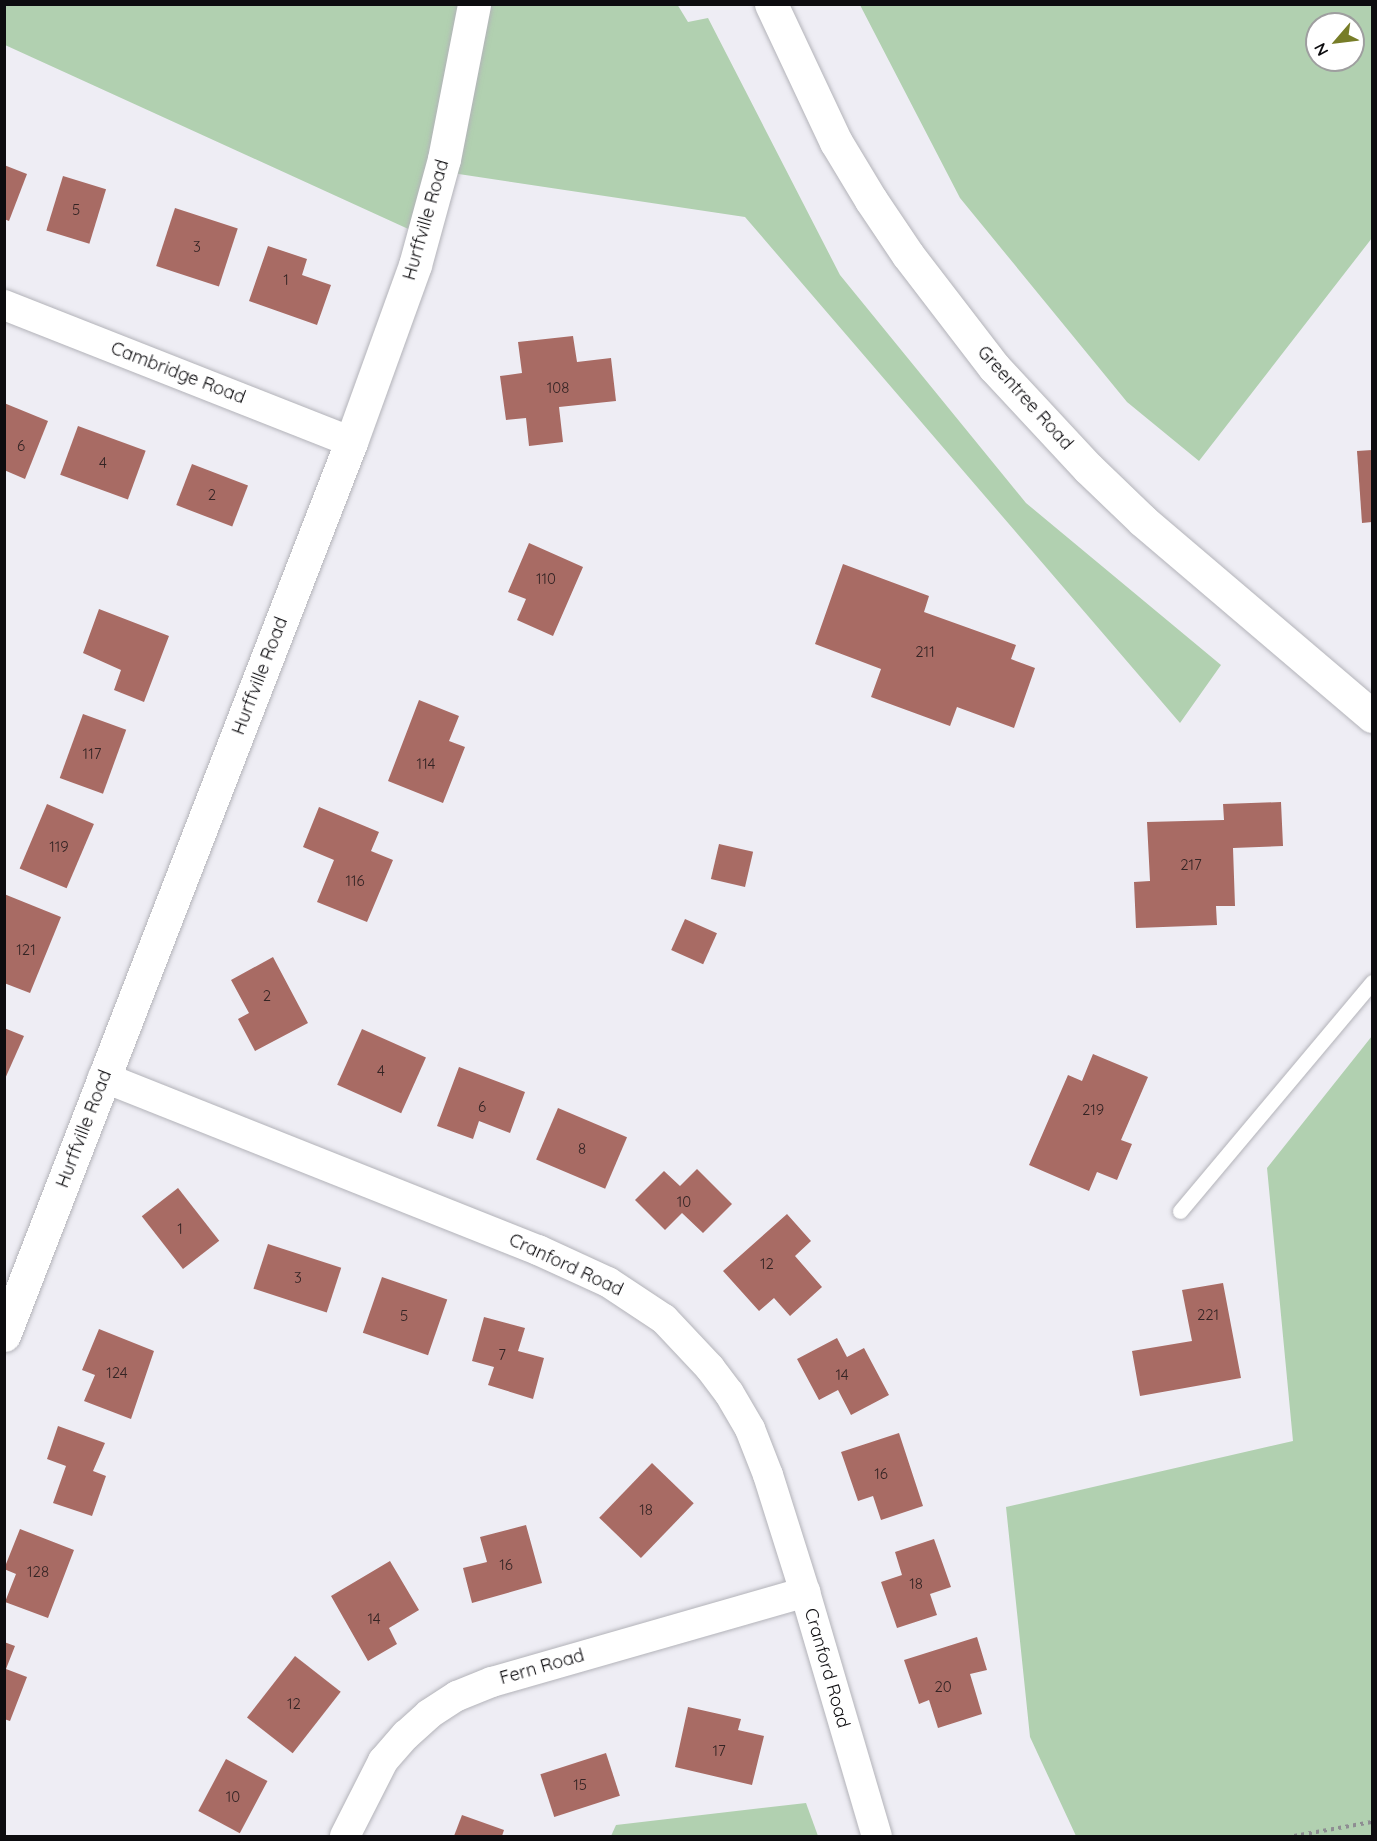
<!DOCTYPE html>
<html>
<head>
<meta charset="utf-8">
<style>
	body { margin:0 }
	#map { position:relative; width:1377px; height:1841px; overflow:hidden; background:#eeedf4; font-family:Quicksand,sans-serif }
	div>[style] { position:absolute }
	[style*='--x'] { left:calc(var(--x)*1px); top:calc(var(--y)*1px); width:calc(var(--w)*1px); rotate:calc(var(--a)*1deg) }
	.green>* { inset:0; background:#b1d0b0 }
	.building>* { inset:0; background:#a86b64; transform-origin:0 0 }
	.path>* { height:4px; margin-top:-2px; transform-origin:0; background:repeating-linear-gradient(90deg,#8e8d92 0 3px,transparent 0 7.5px) }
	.roads { filter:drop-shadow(0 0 2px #b3b3b9) drop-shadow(0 0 2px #b3b3b9) }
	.lane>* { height:15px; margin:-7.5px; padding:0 7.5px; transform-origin:7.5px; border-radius:7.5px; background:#fff }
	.street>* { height:30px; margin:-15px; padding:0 15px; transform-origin:15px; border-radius:15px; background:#fff }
	.secondary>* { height:33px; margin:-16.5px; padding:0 16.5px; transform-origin:16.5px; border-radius:16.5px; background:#fff }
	span { translate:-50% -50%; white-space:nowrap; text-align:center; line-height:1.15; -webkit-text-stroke:5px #fff; paint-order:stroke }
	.number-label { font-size:15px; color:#342424 }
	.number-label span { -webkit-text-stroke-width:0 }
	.street-label { font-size:18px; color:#0d0c0f }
	.frame { position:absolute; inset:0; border:6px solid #0d0c0f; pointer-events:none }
	.north { position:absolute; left:1305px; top:12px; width:60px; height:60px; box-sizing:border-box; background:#fff; border:2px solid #9e9e9f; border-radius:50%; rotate:242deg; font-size:16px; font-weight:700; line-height:24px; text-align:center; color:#0d0c0f }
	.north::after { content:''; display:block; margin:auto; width:21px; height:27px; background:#777d28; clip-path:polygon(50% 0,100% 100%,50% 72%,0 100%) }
</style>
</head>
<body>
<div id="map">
	<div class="green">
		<div style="clip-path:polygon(5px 4px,677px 4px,688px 22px,708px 18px,840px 275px,1026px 503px,1221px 665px,1180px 723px,745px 217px,452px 173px,428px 238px,5px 45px)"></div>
		<div style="clip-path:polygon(evenodd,860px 5px,1372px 5px,1372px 238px,1199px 461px,1127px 402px,960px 198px,860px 5px,1317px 24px,1353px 24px,1353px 60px,1317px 60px,1317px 24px)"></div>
		<div style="clip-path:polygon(1372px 1036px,1372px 1836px,1076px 1836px,1030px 1737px,1006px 1507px,1293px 1441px,1267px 1168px)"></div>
		<div style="clip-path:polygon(806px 1803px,818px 1836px,611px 1836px,616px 1825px)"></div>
	</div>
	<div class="building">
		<div style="clip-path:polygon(4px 165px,27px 174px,9px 221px,4px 219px)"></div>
		<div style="left:63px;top:176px;width:45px;height:57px;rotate:17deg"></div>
		<div style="left:175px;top:208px;width:66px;height:61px;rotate:18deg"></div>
		<div style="clip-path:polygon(268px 246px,307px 259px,302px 275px,331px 285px,317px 325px,249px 301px)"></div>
		<div style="clip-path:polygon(573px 336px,577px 362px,611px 358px,616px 401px,559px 407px,563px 442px,529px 446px,526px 418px,506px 420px,500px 376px,522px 373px,518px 342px)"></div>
		<div style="clip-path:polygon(4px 403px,48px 421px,25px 479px,4px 470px)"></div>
		<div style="left:78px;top:426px;width:72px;height:52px;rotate:20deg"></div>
		<div style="clip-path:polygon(1372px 450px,1372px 522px,1362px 523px,1357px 451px)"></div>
		<div style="left:192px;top:464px;width:60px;height:44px;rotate:21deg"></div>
		<div style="clip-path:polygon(529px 543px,583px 567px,553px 636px,517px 620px,526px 599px,508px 592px)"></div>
		<div style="clip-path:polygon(843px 564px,929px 596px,924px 612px,1016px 645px,1011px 659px,1035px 668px,1014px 728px,957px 707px,950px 726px,871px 697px,881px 669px,815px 644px)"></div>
		<div style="clip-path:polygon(99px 609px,169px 636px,144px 702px,114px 690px,121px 670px,83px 653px)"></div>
		<div style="clip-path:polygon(419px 700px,459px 716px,449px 741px,465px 747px,443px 803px,388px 781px)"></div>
		<div style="left:83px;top:714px;width:46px;height:68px;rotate:20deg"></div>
		<div style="clip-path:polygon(1281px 802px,1283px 846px,1233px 848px,1235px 906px,1216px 906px,1217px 925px,1136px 928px,1134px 882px,1150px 881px,1147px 822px,1224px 820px,1223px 804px)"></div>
		<div style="left:47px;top:804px;width:51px;height:70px;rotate:23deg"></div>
		<div style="clip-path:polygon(319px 807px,379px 832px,371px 851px,393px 860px,367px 922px,317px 902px,334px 860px,303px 847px)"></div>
		<div style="left:719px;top:844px;width:35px;height:36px;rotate:13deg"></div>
		<div style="clip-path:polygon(4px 894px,61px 917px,30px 993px,4px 983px)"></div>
		<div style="left:685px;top:919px;width:35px;height:34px;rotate:24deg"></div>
		<div style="clip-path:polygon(273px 957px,308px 1023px,255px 1051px,238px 1019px,249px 1013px,231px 980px)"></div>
		<div style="clip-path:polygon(4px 1028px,24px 1036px,4px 1081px)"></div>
		<div style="left:362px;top:1029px;width:70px;height:61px;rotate:24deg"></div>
		<div style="clip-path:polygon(1093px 1054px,1148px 1077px,1121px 1140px,1132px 1144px,1117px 1180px,1097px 1172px,1089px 1191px,1029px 1165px,1068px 1075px,1082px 1081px)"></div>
		<div style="clip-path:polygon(459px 1067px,525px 1092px,510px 1133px,479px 1121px,473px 1139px,437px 1126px)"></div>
		<div style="left:558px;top:1108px;width:75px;height:56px;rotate:23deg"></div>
		<div style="clip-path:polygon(697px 1169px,732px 1204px,703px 1233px,682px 1213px,665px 1230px,635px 1200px,664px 1171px,680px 1186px)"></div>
		<div style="left:178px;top:1188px;width:67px;height:46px;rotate:52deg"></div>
		<div style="clip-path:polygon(787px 1214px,811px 1241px,795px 1256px,822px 1287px,790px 1316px,774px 1298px,759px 1311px,723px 1271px)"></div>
		<div style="left:268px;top:1244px;width:77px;height:47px;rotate:18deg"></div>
		<div style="left:382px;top:1277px;width:69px;height:59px;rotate:19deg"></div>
		<div style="clip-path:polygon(1223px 1283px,1241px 1378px,1140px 1396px,1132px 1351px,1192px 1341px,1182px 1290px)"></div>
		<div style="clip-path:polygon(484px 1317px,525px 1328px,518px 1351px,544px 1358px,533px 1399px,488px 1385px,494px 1367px,472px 1361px)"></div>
		<div style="clip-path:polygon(99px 1329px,154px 1351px,131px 1419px,84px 1401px,95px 1375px,82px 1370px)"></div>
		<div style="clip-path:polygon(837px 1338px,847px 1357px,864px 1348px,889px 1395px,851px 1415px,838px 1390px,819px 1400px,797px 1359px)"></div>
		<div style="clip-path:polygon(58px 1426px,105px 1443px,93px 1471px,106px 1476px,92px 1516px,53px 1503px,66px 1466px,47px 1459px)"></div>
		<div style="clip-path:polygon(899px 1433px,923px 1506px,881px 1520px,873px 1496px,858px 1501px,841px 1452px)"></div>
		<div style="left:652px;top:1463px;width:58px;height:76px;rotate:44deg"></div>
		<div style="clip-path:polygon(526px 1525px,542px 1583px,472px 1603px,463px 1568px,487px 1562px,480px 1537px)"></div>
		<div style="clip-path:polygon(20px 1529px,74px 1550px,48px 1618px,5px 1602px,16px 1574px,4px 1569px)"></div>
		<div style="clip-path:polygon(934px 1539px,951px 1587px,930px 1594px,937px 1615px,897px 1628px,881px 1582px,902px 1575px,895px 1552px)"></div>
		<div style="clip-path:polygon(390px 1561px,419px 1610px,389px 1628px,397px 1644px,368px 1661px,331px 1596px)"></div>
		<div style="clip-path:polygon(977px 1637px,987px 1670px,970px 1674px,982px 1714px,938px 1728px,929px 1700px,919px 1704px,904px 1660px)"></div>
		<div style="clip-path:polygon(4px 1642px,15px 1646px,6px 1669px,27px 1677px,10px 1721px,4px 1719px)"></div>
		<div style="left:295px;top:1656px;width:58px;height:78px;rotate:38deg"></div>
		<div style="clip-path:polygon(688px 1707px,741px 1719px,738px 1730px,764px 1736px,752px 1785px,675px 1767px)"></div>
		<div style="left:606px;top:1753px;width:45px;height:69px;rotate:72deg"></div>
		<div style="left:226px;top:1759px;width:47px;height:59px;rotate:28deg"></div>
		<div style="clip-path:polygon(462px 1815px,504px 1830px,502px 1836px,454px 1836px)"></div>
	</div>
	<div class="path">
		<div style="--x:1294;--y:1836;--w:79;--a:-10.2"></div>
	</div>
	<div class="roads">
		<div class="lane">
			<div style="--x:1180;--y:1211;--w:299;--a:-50"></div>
		</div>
		<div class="street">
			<div style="--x:4;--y:305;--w:373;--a:21.5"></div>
			<div style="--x:103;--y:1077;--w:468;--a:21.7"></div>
			<div style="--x:538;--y:1250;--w:77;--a:24.6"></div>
			<div style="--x:608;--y:1282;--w:67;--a:33.5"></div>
			<div style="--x:664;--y:1319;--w:67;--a:46.8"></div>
			<div style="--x:710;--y:1368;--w:31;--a:53"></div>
			<div style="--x:729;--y:1393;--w:42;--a:59.7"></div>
			<div style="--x:750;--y:1429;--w:49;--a:68.6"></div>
			<div style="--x:768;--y:1475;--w:123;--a:72.5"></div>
			<div style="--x:805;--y:1592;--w:254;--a:73.6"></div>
			<div style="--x:345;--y:1836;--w:84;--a:-63.1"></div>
			<div style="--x:383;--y:1761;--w:35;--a:-49"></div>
			<div style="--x:406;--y:1735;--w:31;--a:-42"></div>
			<div style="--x:429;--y:1714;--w:33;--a:-33"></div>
			<div style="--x:457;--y:1696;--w:38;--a:-22"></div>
			<div style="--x:492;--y:1682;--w:326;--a:-16"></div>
		</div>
		<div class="secondary">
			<div style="--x:771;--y:4;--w:153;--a:64.8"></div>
			<div style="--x:836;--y:142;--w:68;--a:58.9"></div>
			<div style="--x:871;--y:200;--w:66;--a:56.1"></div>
			<div style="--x:908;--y:255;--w:141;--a:52.5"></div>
			<div style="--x:994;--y:367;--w:138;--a:47.1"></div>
			<div style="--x:1088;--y:468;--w:76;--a:43.9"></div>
			<div style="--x:1143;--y:521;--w:301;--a:40.4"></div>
			<div style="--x:4;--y:1335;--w:958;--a:-68.76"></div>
			<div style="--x:351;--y:442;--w:188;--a:-70.1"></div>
			<div style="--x:415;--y:265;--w:110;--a:-74.7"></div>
			<div style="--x:444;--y:159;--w:158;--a:-79"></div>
		</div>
	</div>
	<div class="number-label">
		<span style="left:76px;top:210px">5</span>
		<span style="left:197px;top:247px">3</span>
		<span style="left:286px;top:280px">1</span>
		<span style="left:558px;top:388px">108</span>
		<span style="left:21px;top:446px">6</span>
		<span style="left:103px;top:463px">4</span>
		<span style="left:212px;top:495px">2</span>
		<span style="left:546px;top:579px">110</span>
		<span style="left:925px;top:652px">211</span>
		<span style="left:92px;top:754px">117</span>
		<span style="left:426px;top:764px">114</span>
		<span style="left:59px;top:847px">119</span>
		<span style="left:1191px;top:865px">217</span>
		<span style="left:355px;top:881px">116</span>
		<span style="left:26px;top:950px">121</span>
		<span style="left:267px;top:996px">2</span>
		<span style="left:381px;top:1071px">4</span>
		<span style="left:482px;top:1107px">6</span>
		<span style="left:1093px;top:1110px">219</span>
		<span style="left:582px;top:1149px">8</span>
		<span style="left:684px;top:1202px">10</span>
		<span style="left:180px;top:1229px">1</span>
		<span style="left:767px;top:1264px">12</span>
		<span style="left:298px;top:1278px">3</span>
		<span style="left:1208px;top:1315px">221</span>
		<span style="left:404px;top:1316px">5</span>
		<span style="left:502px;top:1355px">7</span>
		<span style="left:117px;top:1373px">124</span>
		<span style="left:842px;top:1375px">14</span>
		<span style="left:881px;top:1474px">16</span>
		<span style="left:646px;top:1510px">18</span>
		<span style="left:506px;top:1565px">16</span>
		<span style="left:38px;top:1572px">128</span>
		<span style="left:916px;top:1584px">18</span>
		<span style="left:374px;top:1619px">14</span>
		<span style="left:943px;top:1687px">20</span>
		<span style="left:294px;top:1704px">12</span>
		<span style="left:719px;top:1751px">17</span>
		<span style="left:580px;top:1785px">15</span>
		<span style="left:233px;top:1797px">10</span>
	</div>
	<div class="street-label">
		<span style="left:426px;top:220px;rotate:-74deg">Hurffville Road</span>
		<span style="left:178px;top:373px;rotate:21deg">Cambridge Road</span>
		<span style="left:1025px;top:398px;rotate:48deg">Greentree Road</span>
		<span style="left:260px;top:676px;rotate:-69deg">Hurffville Road</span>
		<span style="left:84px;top:1129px;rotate:-69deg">Hurffville Road</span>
		<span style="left:566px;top:1265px;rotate:25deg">Cranford Road</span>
		<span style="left:542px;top:1667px;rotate:-16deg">Fern Road</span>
		<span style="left:827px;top:1668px;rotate:74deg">Cranford Road</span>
	</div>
	<div class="frame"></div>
	<div class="north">N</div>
</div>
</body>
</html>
